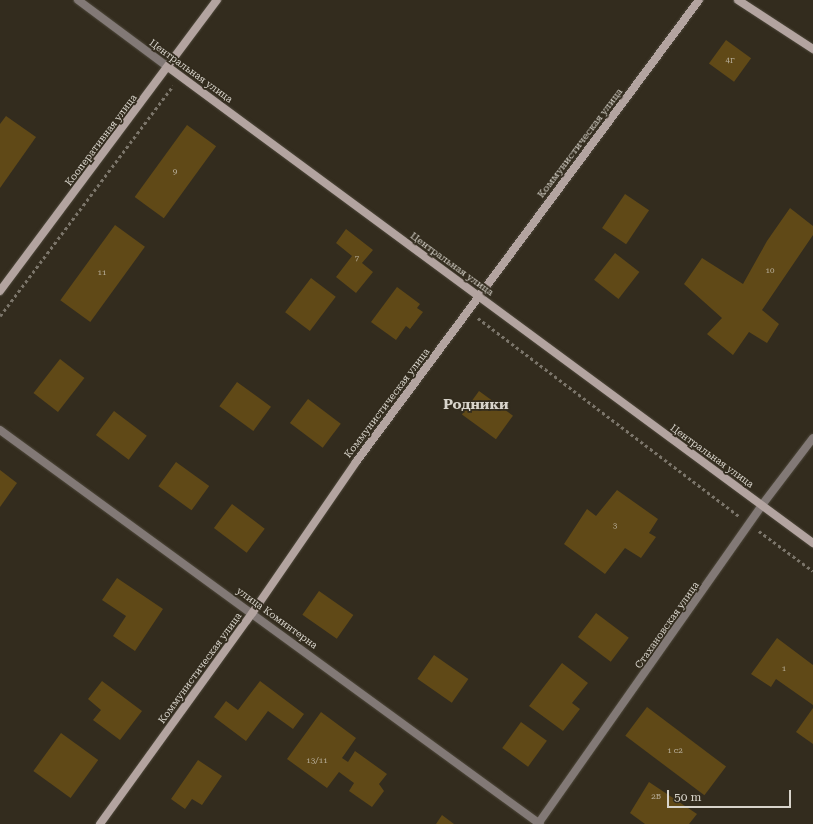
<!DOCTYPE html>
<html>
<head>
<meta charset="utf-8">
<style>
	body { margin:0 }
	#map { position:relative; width:813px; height:824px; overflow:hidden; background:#332c1e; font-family:"Roboto Serif",serif }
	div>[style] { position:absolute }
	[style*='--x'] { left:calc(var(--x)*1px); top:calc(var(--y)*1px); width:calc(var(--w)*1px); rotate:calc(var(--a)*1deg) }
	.building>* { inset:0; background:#604917; transform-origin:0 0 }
	.path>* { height:2.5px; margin-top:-1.25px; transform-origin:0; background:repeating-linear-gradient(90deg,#7b756a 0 3px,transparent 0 6px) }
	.roads { filter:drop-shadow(0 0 1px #4d473a) drop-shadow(0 0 1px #4d473a) }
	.street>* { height:8px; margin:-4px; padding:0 4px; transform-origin:4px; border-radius:4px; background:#827976 }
	.secondary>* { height:8px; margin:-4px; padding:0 4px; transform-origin:4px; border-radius:4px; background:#b3a4a0 }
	span { translate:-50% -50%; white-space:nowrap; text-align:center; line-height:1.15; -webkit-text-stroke:3.5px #332c1e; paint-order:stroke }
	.number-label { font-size:8px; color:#bab19e }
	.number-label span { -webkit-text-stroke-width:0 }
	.street-label { font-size:10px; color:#d8d4cb }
	.district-label { font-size:14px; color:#d8d4cb; font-weight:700 }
	.scale { position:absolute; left:667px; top:790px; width:124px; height:18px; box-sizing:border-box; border:2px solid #d8d4cb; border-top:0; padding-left:5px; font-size:12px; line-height:14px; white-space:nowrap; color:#d8d4cb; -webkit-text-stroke:3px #332c1e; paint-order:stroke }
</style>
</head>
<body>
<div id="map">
	<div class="building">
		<div style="left:726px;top:40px;width:31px;height:29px;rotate:36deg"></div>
		<div style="clip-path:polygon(6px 116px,36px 137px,0 188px,0 124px)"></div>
		<div style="left:187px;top:125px;width:36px;height:89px;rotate:36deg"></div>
		<div style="left:625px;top:194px;width:29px;height:41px;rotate:34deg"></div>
		<div style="clip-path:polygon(790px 208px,813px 226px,813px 235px,762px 310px,779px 324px,767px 343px,749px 332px,733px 355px,707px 334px,722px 318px,684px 284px,702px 258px,743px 284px,767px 241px)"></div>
		<div style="left:115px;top:225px;width:37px;height:93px;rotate:36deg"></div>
		<div style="clip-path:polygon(346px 229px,373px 250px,362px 263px,373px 272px,356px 293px,336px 277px,352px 256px,336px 243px)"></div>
		<div style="left:615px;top:253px;width:31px;height:34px;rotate:38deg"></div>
		<div style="left:311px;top:278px;width:31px;height:43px;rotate:37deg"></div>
		<div style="clip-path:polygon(397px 287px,420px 304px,417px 308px,423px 312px,410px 329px,406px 326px,396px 340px,371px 322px)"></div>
		<div style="left:60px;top:359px;width:31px;height:43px;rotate:38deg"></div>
		<div style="left:237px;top:382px;width:42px;height:30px;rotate:36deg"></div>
		<div style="left:479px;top:391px;width:42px;height:29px;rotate:36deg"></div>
		<div style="left:308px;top:399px;width:41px;height:30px;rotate:37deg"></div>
		<div style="left:114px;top:411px;width:41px;height:30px;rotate:37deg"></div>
		<div style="left:176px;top:462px;width:41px;height:30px;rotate:36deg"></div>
		<div style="clip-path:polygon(0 470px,17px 483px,0 507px)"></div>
		<div style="clip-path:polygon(617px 490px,658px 519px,649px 533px,656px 537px,641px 558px,625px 548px,605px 574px,564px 544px,587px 509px,596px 516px)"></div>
		<div style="left:232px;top:504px;width:41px;height:30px;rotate:37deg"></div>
		<div style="clip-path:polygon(117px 578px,163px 609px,135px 651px,113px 636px,126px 616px,102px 600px)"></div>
		<div style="left:319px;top:591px;width:42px;height:29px;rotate:35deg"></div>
		<div style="left:596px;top:613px;width:41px;height:30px;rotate:37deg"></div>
		<div style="clip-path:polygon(777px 638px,813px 665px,813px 705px,776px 679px,771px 687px,751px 674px)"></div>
		<div style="left:434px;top:655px;width:42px;height:29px;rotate:35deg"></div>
		<div style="clip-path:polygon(562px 663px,588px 683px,572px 703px,580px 709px,563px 731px,529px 706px)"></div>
		<div style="clip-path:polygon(102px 681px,142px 711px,120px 740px,93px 720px,101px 710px,88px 699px)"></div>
		<div style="clip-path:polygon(260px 681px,304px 714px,293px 729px,268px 711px,246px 741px,214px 717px,226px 701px,238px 710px)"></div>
		<div style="left:647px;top:707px;width:99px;height:36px;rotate:37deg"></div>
		<div style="clip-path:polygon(813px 708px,813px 744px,796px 732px)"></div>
		<div style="clip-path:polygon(321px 712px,356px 738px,342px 758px,348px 762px,355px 751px,387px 774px,379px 784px,384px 791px,372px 807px,349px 791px,354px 783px,339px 772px,327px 788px,287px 759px)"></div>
		<div style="left:521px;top:722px;width:32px;height:32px;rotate:36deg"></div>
		<div style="left:61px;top:733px;width:46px;height:47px;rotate:36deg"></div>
		<div style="clip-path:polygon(198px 760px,222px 776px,202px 805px,192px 799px,185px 809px,171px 799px)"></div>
		<div style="clip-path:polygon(649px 782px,697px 814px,689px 824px,645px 824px,630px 813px)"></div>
		<div style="clip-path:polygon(442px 815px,454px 824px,436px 824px)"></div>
	</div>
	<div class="path">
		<div style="--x:0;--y:316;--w:288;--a:-53.1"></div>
		<div style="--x:478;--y:318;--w:329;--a:37.2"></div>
		<div style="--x:759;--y:531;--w:67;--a:36.5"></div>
	</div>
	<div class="roads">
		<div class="street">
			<div style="--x:78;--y:0;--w:112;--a:36.7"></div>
			<div style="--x:0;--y:430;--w:668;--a:36.12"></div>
			<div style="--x:538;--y:824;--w:390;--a:-54.9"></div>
			<div style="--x:762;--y:505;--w:84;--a:-52.7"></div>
		</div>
		<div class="secondary">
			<div style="--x:738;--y:0;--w:90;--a:33.2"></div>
			<div style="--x:168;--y:67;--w:802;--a:36.43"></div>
			<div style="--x:0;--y:291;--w:363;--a:-53.3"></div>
			<div style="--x:100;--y:824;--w:261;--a:-54.2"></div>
			<div style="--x:253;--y:612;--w:182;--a:-55.5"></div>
			<div style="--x:356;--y:462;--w:575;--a:-53.41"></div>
		</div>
	</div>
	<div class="number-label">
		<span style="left:730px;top:61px">4Г</span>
		<span style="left:175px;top:172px">9</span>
		<span style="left:357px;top:259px">7</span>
		<span style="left:770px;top:271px">10</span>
		<span style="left:102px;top:273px">11</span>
		<span style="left:615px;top:526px">3</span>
		<span style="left:784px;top:669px">1</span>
		<span style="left:675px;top:751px">1 с2</span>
		<span style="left:317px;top:761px">13/11</span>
		<span style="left:656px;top:797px">2Б</span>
	</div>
	<div class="street-label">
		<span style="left:191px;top:71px;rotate:36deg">Центральная улица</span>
		<span style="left:101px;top:140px;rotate:-53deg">Кооперативная улица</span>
		<span style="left:580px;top:143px;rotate:-53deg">Коммунистическая улица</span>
		<span style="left:452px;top:264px;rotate:36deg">Центральная улица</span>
		<span style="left:387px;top:403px;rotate:-53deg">Коммунистическая улица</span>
		<span style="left:712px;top:456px;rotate:36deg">Центральная улица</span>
		<span style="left:277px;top:618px;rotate:36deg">улица Коминтерна</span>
		<span style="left:667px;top:625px;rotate:-55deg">Стахановская улица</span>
		<span style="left:200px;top:668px;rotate:-54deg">Коммунистическая улица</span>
	</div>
	<div class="district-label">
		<span style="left:476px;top:404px">Родники</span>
	</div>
	<div class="scale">50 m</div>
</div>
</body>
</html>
